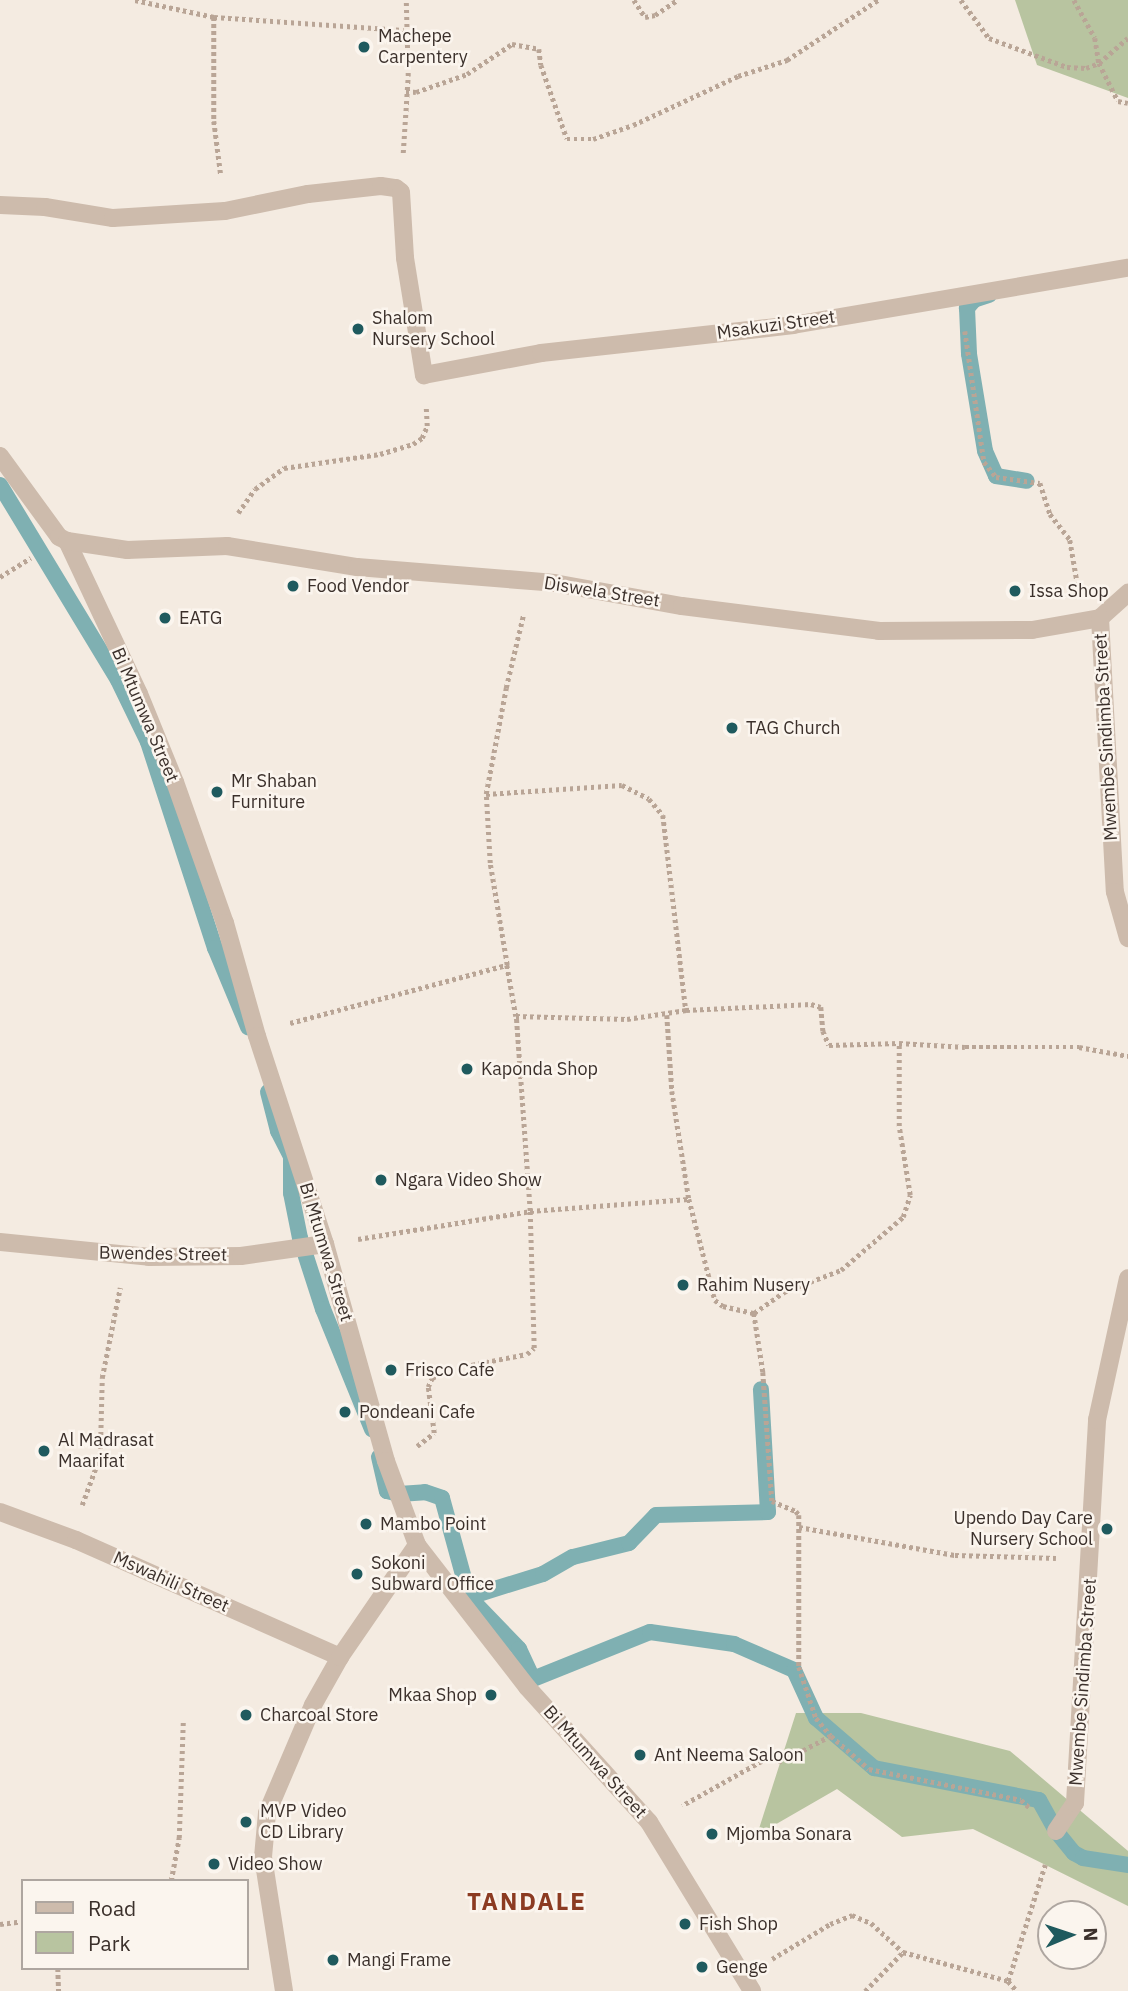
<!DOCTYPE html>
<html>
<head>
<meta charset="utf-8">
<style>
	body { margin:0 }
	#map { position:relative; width:1128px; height:1991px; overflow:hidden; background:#f4ebe1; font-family:"IBM Plex Sans",sans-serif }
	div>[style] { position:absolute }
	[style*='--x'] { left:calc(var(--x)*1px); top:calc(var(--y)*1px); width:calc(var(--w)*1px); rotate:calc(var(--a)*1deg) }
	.green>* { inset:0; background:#b8c4a0 }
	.stream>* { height:16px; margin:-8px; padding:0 8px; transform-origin:8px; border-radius:8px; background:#7fb0b2 }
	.path>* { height:4.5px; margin-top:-2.25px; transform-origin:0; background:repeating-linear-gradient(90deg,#b9a596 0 3.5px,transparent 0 7px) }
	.street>* { height:18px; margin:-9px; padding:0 9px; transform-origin:9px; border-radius:9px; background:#cdbbac }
	.dots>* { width:19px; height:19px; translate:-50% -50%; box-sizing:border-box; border:4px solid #fbf5ee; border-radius:50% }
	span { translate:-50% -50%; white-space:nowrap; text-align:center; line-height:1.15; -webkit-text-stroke:5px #fbf5ee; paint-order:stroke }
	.poi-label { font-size:18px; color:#3b302b }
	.left { translate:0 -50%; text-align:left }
	.right { translate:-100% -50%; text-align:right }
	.street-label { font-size:18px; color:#3b302b }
	.district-label { font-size:24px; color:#8c3b22; font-weight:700; letter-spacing:2px }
	.legend { position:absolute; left:21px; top:1879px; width:228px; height:91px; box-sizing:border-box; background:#fbf5ee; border:2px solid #aea6a0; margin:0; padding:9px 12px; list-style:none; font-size:21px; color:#3b302b }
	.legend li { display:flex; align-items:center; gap:14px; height:35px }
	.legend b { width:35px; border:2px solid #aea6a0 }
	.north { position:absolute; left:1037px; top:1900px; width:70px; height:70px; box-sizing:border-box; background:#fbf5ee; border:2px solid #aea6a0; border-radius:50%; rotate:88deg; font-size:19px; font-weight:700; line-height:28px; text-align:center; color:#3b302b }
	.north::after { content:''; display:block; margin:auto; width:24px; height:32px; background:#1f5a5e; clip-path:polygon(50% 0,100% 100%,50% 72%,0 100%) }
</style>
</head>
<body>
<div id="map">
	<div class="green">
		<div style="clip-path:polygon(1015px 0,1128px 0,1128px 98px,1037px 65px)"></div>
		<div style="clip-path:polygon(796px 1713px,861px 1713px,1010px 1751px,1128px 1851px,1128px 1906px,973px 1829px,902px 1837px,837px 1789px,757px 1835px)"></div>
	</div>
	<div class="stream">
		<div style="--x:989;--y:295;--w:16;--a:162"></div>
		<div style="--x:974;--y:300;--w:11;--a:131"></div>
		<div style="--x:967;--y:308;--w:46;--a:87.5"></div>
		<div style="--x:969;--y:354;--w:98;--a:80.6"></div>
		<div style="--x:985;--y:451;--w:27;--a:66"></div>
		<div style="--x:996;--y:476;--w:31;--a:9"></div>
		<div style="--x:0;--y:485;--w:228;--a:58.8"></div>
		<div style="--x:118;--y:680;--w:69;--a:64.2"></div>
		<div style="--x:148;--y:742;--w:217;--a:72"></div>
		<div style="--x:215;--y:948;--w:86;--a:67.3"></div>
		<div style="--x:268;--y:1092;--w:40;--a:75.6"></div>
		<div style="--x:278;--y:1131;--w:29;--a:63"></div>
		<div style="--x:291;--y:1157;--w:36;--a:90"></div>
		<div style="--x:291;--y:1193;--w:46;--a:78.7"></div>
		<div style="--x:300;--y:1238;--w:75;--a:72.1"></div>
		<div style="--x:323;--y:1309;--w:130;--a:67.8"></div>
		<div style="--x:379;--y:1457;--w:35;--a:77"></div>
		<div style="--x:387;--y:1491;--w:12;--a:14"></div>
		<div style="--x:399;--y:1494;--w:26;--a:-4"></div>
		<div style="--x:425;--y:1492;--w:18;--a:19"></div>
		<div style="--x:442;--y:1498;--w:103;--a:74.7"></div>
		<div style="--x:469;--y:1597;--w:72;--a:46.1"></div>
		<div style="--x:519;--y:1649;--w:33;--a:65"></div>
		<div style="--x:533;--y:1679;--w:126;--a:-21.9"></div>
		<div style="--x:650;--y:1632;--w:85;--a:8.1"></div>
		<div style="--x:734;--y:1644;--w:65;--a:23.4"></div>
		<div style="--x:794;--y:1670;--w:53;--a:65.4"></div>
		<div style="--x:816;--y:1718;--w:77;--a:40.8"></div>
		<div style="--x:874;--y:1768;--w:168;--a:11"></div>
		<div style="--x:1039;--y:1800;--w:35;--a:61"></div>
		<div style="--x:1056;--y:1831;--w:28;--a:51"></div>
		<div style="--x:1074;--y:1853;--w:10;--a:29"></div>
		<div style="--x:1083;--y:1858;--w:46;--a:8.8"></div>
		<div style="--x:469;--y:1597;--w:77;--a:-17.3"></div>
		<div style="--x:543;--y:1574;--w:34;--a:-30"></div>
		<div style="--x:573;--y:1557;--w:58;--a:-14"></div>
		<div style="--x:629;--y:1543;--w:39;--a:-46"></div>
		<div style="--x:656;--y:1515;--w:112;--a:-1.5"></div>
		<div style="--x:768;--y:1512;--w:123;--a:-93.3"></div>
	</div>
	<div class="path">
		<div style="--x:135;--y:0;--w:81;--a:12.1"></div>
		<div style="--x:214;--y:17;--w:190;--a:3.9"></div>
		<div style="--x:634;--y:0;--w:20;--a:57"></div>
		<div style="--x:645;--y:17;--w:10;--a:-11"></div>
		<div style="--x:655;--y:15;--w:27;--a:-34"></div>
		<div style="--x:961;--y:0;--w:47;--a:53.6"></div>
		<div style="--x:989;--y:38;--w:83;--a:20.4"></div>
		<div style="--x:1067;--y:67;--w:19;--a:3"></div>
		<div style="--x:1086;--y:68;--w:14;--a:-21"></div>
		<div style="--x:1099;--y:63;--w:38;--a:-41"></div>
		<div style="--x:1074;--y:0;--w:43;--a:61.1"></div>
		<div style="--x:1095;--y:38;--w:25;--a:81"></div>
		<div style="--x:1099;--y:63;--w:42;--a:63.4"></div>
		<div style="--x:1118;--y:101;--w:10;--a:11"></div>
		<div style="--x:214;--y:17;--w:104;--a:90"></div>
		<div style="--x:214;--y:121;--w:55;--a:82.7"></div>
		<div style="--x:406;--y:91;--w:10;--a:6"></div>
		<div style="--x:416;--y:92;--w:54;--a:-19.4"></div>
		<div style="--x:467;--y:74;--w:54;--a:-33.7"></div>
		<div style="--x:512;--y:44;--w:27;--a:10"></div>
		<div style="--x:539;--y:49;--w:16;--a:83"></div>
		<div style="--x:541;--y:65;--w:78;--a:70.6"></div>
		<div style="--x:567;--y:139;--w:26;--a:0"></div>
		<div style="--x:593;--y:139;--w:42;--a:-19.3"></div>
		<div style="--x:633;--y:125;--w:116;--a:-25"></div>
		<div style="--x:738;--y:76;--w:52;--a:-18.1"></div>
		<div style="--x:787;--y:60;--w:109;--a:-33.4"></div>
		<div style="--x:403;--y:153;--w:77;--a:-86.3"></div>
		<div style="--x:408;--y:76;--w:76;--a:-91.5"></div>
		<div style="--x:965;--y:331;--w:132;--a:81.7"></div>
		<div style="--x:984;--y:462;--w:19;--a:51"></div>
		<div style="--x:996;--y:477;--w:44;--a:7.8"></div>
		<div style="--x:1040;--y:483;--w:33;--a:72"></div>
		<div style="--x:1050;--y:514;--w:33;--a:52"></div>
		<div style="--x:1070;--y:540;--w:48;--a:80.3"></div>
		<div style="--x:238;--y:513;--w:29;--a:-55"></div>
		<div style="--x:255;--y:489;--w:36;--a:-36"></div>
		<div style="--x:284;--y:468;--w:97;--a:-8.3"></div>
		<div style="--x:380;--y:454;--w:34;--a:-17"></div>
		<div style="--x:413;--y:444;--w:11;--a:-34"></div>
		<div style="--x:422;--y:438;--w:13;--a:-67"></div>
		<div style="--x:427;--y:426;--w:18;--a:-93"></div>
		<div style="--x:0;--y:577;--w:36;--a:-32"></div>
		<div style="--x:486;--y:794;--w:136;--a:-3.8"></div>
		<div style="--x:622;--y:785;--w:30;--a:27"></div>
		<div style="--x:649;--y:799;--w:21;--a:49"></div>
		<div style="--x:663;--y:815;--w:196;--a:83.3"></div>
		<div style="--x:507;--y:965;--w:103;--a:-99.5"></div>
		<div style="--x:490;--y:863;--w:69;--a:-93.3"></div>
		<div style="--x:486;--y:794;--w:108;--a:-79.3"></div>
		<div style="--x:506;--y:688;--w:74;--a:-76.7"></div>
		<div style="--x:667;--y:1015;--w:76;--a:86.2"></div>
		<div style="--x:672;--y:1091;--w:109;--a:81.1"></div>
		<div style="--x:689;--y:1199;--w:104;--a:75.6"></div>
		<div style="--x:715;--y:1300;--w:10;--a:37"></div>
		<div style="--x:723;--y:1306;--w:32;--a:13"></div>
		<div style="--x:754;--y:1313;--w:60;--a:81.3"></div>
		<div style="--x:763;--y:1372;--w:129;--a:86"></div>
		<div style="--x:772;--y:1501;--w:26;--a:23"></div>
		<div style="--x:796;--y:1511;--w:5;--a:53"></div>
		<div style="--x:799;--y:1515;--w:152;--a:90"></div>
		<div style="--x:799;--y:1667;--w:54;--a:71.6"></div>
		<div style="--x:816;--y:1718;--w:23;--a:50"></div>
		<div style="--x:831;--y:1736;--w:55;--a:152"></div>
		<div style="--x:782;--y:1762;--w:15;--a:-164"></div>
		<div style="--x:768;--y:1758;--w:98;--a:150.8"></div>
		<div style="--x:290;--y:1023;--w:225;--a:-15"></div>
		<div style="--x:507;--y:965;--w:52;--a:80"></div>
		<div style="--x:516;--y:1016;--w:111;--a:1.5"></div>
		<div style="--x:627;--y:1019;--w:60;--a:-8.7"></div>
		<div style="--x:686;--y:1010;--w:125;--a:-2.7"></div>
		<div style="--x:811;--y:1004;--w:10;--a:17"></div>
		<div style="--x:821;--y:1007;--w:24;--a:85"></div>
		<div style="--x:823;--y:1031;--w:15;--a:67"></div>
		<div style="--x:829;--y:1045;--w:70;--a:-1.6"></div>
		<div style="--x:899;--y:1043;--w:66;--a:3.5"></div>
		<div style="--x:965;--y:1047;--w:114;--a:0"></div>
		<div style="--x:1079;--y:1047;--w:50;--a:10.4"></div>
		<div style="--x:358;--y:1239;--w:174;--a:-9.2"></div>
		<div style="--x:530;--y:1211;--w:196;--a:-94.1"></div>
		<div style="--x:754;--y:1313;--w:37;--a:-35"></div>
		<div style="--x:784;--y:1292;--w:61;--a:-21.1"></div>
		<div style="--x:841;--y:1270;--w:82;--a:-40.5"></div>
		<div style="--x:903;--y:1217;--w:23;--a:-72"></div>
		<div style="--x:910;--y:1195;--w:70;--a:-99.1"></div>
		<div style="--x:899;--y:1126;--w:83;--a:-90"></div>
		<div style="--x:417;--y:1446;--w:21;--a:-37"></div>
		<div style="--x:434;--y:1433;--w:46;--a:-97.4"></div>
		<div style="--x:428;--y:1387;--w:10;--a:-66"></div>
		<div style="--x:432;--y:1378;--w:21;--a:-25"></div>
		<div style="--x:451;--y:1369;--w:77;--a:-11.2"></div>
		<div style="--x:527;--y:1354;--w:9;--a:-41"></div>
		<div style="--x:534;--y:1348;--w:137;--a:-91.7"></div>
		<div style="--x:530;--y:1211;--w:159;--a:-4.3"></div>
		<div style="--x:82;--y:1505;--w:52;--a:-69.8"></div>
		<div style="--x:100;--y:1456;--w:78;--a:-88.5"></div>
		<div style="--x:102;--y:1378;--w:92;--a:-78.7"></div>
		<div style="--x:799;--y:1527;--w:158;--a:10.2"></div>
		<div style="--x:955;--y:1555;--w:101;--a:1.7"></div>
		<div style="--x:831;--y:1736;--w:50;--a:41"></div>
		<div style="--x:869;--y:1769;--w:155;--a:11.5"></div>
		<div style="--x:1021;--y:1800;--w:11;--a:41"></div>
		<div style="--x:171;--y:1881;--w:44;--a:-79.5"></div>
		<div style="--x:179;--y:1838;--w:116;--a:-88"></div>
		<div style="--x:0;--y:1924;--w:23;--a:-7"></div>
		<div style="--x:772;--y:1959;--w:68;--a:-31.1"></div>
		<div style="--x:830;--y:1924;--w:24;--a:-22"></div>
		<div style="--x:852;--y:1915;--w:21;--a:23"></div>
		<div style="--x:871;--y:1923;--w:43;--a:42.2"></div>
		<div style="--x:903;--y:1952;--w:109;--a:15.4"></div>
		<div style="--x:1008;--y:1981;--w:122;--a:-72.3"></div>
		<div style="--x:58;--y:1968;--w:23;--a:88"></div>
		<div style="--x:1008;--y:1981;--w:13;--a:48"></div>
		<div style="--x:865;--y:1991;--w:54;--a:-45.7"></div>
	</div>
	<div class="street">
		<div style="--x:0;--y:205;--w:45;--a:2.5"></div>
		<div style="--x:45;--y:207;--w:69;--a:9.2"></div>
		<div style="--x:113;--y:218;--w:112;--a:-3.6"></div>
		<div style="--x:225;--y:211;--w:85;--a:-11.6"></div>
		<div style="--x:308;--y:194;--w:73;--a:-6.3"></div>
		<div style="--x:381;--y:186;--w:15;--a:8"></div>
		<div style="--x:396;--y:188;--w:6;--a:39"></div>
		<div style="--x:401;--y:192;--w:66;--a:86.5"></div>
		<div style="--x:405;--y:258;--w:119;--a:80.8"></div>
		<div style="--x:424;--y:375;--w:119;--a:-10.6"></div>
		<div style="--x:541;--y:353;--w:254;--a:-6.3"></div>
		<div style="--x:793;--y:325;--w:340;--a:-9.7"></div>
		<div style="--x:0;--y:456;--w:100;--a:53.9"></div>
		<div style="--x:59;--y:537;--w:9;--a:27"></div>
		<div style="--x:67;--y:541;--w:169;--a:64.8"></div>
		<div style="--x:139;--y:694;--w:95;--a:67.8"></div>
		<div style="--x:175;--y:782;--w:150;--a:70.5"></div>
		<div style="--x:225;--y:923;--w:117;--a:74.2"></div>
		<div style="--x:257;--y:1036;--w:219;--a:71.9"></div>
		<div style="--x:325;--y:1244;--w:225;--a:74.3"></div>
		<div style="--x:386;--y:1461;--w:90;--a:69.7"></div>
		<div style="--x:417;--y:1545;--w:180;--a:52.2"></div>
		<div style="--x:527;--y:1687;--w:182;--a:47.9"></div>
		<div style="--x:649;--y:1822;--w:198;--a:58.6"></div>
		<div style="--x:67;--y:541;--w:61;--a:8.5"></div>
		<div style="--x:127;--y:550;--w:100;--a:-2.3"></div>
		<div style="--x:227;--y:546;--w:132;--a:9.2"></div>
		<div style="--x:357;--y:567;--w:198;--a:4.6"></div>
		<div style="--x:554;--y:583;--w:130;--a:10.2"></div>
		<div style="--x:682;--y:606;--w:199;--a:7.2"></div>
		<div style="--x:879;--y:631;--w:153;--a:-0.4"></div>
		<div style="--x:1032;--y:630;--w:69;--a:-10"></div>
		<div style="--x:1100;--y:618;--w:38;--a:-42"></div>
		<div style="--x:1100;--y:618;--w:274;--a:86.9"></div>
		<div style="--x:1115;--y:892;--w:48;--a:74.2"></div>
		<div style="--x:0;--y:1242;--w:150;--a:5.7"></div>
		<div style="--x:149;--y:1257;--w:92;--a:-0.6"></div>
		<div style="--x:241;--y:1256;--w:85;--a:-8.1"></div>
		<div style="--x:0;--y:1512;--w:81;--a:20.2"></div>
		<div style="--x:76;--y:1540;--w:289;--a:23.9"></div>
		<div style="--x:1056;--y:1831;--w:34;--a:-56"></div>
		<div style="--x:1075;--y:1803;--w:384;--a:-86.7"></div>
		<div style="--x:1097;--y:1420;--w:145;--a:-77.7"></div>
		<div style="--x:284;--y:1991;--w:136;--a:-98.9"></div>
		<div style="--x:263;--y:1857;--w:44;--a:-84.8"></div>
		<div style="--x:267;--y:1813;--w:117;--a:-66.9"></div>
		<div style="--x:313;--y:1705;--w:55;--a:-60.6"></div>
		<div style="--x:340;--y:1657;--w:136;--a:-55.5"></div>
	</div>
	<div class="dots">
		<div style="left:364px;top:47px;background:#1f5a5e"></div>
		<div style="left:358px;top:329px;background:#1f5a5e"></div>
		<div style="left:293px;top:586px;background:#1f5a5e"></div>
		<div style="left:1015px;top:591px;background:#1f5a5e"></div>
		<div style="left:165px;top:618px;background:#1f5a5e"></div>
		<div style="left:732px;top:728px;background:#1f5a5e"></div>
		<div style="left:217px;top:792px;background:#1f5a5e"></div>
		<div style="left:467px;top:1069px;background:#1f5a5e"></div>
		<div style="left:381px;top:1180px;background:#1f5a5e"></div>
		<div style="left:683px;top:1285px;background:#1f5a5e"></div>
		<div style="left:391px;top:1370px;background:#1f5a5e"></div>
		<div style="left:345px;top:1412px;background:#1f5a5e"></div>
		<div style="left:44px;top:1451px;background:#1f5a5e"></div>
		<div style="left:366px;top:1524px;background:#1f5a5e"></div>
		<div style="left:1107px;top:1529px;background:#1f5a5e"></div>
		<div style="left:357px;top:1574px;background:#1f5a5e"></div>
		<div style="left:491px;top:1695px;background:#1f5a5e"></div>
		<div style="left:246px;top:1715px;background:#1f5a5e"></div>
		<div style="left:640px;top:1755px;background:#1f5a5e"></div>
		<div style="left:246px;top:1822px;background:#1f5a5e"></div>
		<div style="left:712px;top:1834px;background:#1f5a5e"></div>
		<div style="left:214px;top:1864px;background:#1f5a5e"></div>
		<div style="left:685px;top:1924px;background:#1f5a5e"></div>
		<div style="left:333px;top:1960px;background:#1f5a5e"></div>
		<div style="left:702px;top:1967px;background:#1f5a5e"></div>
	</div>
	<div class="poi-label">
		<span class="left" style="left:378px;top:47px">Machepe<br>Carpentery</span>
		<span class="left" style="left:372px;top:329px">Shalom<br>Nursery School</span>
		<span class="left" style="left:307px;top:586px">Food Vendor</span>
		<span class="left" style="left:1029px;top:591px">Issa Shop</span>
		<span class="left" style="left:179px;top:618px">EATG</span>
		<span class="left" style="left:746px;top:728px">TAG Church</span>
		<span class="left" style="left:231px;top:792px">Mr Shaban<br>Furniture</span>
		<span class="left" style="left:481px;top:1069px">Kaponda Shop</span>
		<span class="left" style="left:395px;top:1180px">Ngara Video Show</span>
		<span class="left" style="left:697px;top:1285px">Rahim Nusery</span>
		<span class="left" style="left:405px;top:1370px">Frisco Cafe</span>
		<span class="left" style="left:359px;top:1412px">Pondeani Cafe</span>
		<span class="left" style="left:58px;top:1451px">Al Madrasat<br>Maarifat</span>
		<span class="right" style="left:1093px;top:1529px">Upendo Day Care<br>Nursery School</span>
		<span class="left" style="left:380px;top:1524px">Mambo Point</span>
		<span class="left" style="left:371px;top:1574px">Sokoni<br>Subward Office</span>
		<span class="right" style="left:477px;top:1695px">Mkaa Shop</span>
		<span class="left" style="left:260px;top:1715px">Charcoal Store</span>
		<span class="left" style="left:654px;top:1755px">Ant Neema Saloon</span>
		<span class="left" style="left:260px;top:1822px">MVP Video<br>CD Library</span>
		<span class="left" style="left:726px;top:1834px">Mjomba Sonara</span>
		<span class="left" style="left:228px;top:1864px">Video Show</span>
		<span class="left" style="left:699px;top:1924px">Fish Shop</span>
		<span class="left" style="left:347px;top:1960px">Mangi Frame</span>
		<span class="left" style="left:716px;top:1967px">Genge</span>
	</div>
	<div class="street-label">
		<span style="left:776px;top:325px;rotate:-8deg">Msakuzi Street</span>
		<span style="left:602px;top:592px;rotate:9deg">Diswela Street</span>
		<span style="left:145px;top:715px;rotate:67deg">Bi Mtumwa Street</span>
		<span style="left:1106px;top:737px;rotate:-93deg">Mwembe Sindimba Street</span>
		<span style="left:326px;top:1252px;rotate:73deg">Bi Mtumwa Street</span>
		<span style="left:163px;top:1254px;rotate:1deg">Bwendes Street</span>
		<span style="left:171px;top:1582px;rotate:24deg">Mswahili Street</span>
		<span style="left:1083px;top:1682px;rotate:-86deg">Mwembe Sindimba Street</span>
		<span style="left:595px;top:1762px;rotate:48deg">Bi Mtumwa Street</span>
	</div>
	<div class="district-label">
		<span style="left:527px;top:1902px">TANDALE</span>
	</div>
	<ul class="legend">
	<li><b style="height:9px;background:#cdbbac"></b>Road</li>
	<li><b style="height:19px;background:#b8c4a0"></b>Park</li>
	</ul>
	<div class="north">N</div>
</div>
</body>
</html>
